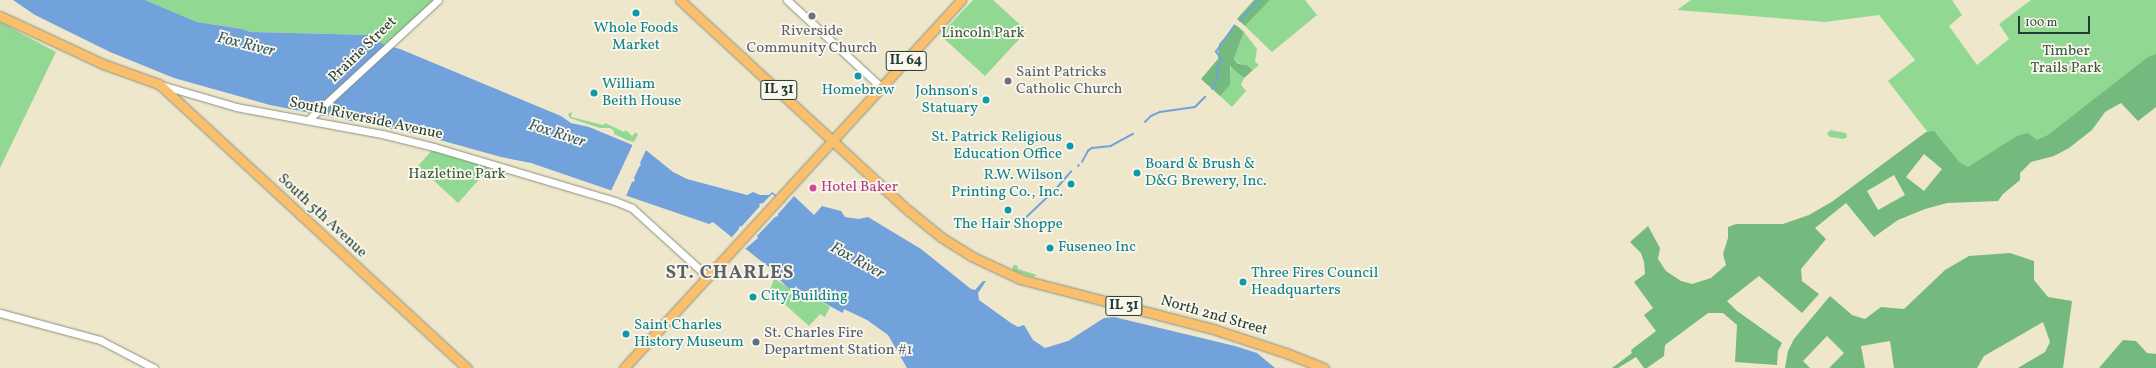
<!DOCTYPE html>
<html>
<head>
<meta charset="utf-8">
<style>
	body { margin:0 }
	#map { position:relative; width:2156px; height:368px; overflow:hidden; background:#efe7cb; font-family:Vollkorn,serif }
	div>[style] { position:absolute }
	[style*='--x'] { left:calc(var(--x)*1px); top:calc(var(--y)*1px); width:calc(var(--w)*1px); rotate:calc(var(--a)*1deg) }
	.green>* { inset:0; background:#91d993 }
	.forest>* { inset:0; background:#74b97d }
	.water>* { inset:0; background:#72a2dc }
	.pier>* { inset:0; background:#efe7cb }
	.stream>* { height:1.5px; margin:-0.75px; padding:0 0.75px; transform-origin:0.75px; border-radius:0.75px; background:#72a2dc }
	.roads { filter:drop-shadow(0 0 1px #879280) drop-shadow(0 0 1px #879280) }
	.minor>* { height:7px; margin:-3.5px; padding:0 3.5px; transform-origin:3.5px; border-radius:3.5px; background:#fff }
	.major>* { height:9px; margin:-4.5px; padding:0 4.5px; transform-origin:4.5px; border-radius:4.5px; background:#f9bf6c }
	.dots>* { width:11px; height:11px; translate:-50% -50%; box-sizing:border-box; border:2px solid #fbf7ec; border-radius:50% }
	span { translate:-50% -50%; white-space:nowrap; text-align:center; line-height:1.15; -webkit-text-stroke:3.5px #fbf7ec; paint-order:stroke }
	.shield-label span { padding:1px 3px; background:#fbf7ec; border:1px solid; border-radius:3px; -webkit-text-stroke-width:0 }
	.shield-label { font-size:14px; color:#1f3d34; font-weight:700 }
	.culture-label { font-size:15px; color:#0d838f }
	.left { translate:0 -50%; text-align:left }
	.right { translate:-100% -50%; text-align:right }
	.worship-label { font-size:15px; color:#5b616d }
	.park-label { font-size:15px; color:#365c47 }
	.street-label { font-size:15px; color:#1f3d34 }
	.hotel-label { font-size:15px; color:#b23c85 }
	.service-label { font-size:15px; color:#4e5e75 }
	.water-label { font-size:16px; color:#385b66; font-style:italic }
	.district-label { font-size:19px; color:#5a626c; font-weight:700; letter-spacing:1px }
	.scale { position:absolute; left:2018px; top:16px; width:72px; height:18px; box-sizing:border-box; border:2px solid #1f3d34; border-top:0; padding-left:5px; font-size:12px; line-height:14px; white-space:nowrap; color:#1f3d34; -webkit-text-stroke:3px #fbf7ec; paint-order:stroke }
</style>
</head>
<body>
<div id="map">
	<div class="green">
		<div style="clip-path:polygon(145px 0,435px 0,385px 45px,368px 35px,250px 32px,242px 29px,197px 22px)"></div>
		<div style="clip-path:polygon(973px 0,993px 0,1025px 29px,1025px 33px,985px 76px,940px 35px)"></div>
		<div style="clip-path:polygon(1270px 0,1305px 0,1317px 15px,1272px 52px,1245px 26px)"></div>
		<div style="clip-path:polygon(1691px 0,1952px 0,1962px 15px,1949px 26px,1977px 65px,2009px 39px,1999px 24px,2031px 0,2156px 0,2156px 67px,2025px 165px,1981px 201px,1888px 81px,1915px 60px,1879px 15px,1825px 22px,1677px 10px)"></div>
		<div style="clip-path:polygon(0 22px,56px 52px,0 168px)"></div>
		<div style="clip-path:polygon(1244px 32px,1257px 49px,1255px 62px,1259px 65px,1253px 70px,1247px 65px,1243px 65px,1237px 62px,1234px 57px)"></div>
		<div style="clip-path:polygon(1231px 65px,1244px 78px,1241px 85px,1246px 91px,1232px 107px,1220px 96px,1229px 85px)"></div>
		<div style="clip-path:polygon(572px 112px,571px 117px,603px 125px,605px 123px,624px 132px,626px 130px,632px 136px,636px 132px,638px 135px,634px 142px,627px 140px,614px 134px,614px 131px,610px 128px,600px 128px,570px 118px,568px 114px)"></div>
		<div style="clip-path:polygon(1830px 130px,1846px 133px,1847px 137px,1844px 139px,1830px 137px,1827px 134px)"></div>
		<div style="clip-path:polygon(435px 147px,492px 165px,458px 203px,418px 166px)"></div>
		<div style="clip-path:polygon(1014px 265px,1017px 265px,1018px 269px,1037px 275px,1033px 277px,1014px 271px,1012px 268px)"></div>
		<div style="clip-path:polygon(774px 278px,787px 287px,812px 296px,830px 307px,825px 317px,820px 314px,809px 326px,770px 291px)"></div>
	</div>
	<div class="forest">
		<div style="clip-path:polygon(1254px 0,1270px 0,1245px 26px,1237px 19px)"></div>
		<div style="clip-path:polygon(1236px 25px,1244px 32px,1234px 58px,1237px 63px,1243px 65px,1247px 65px,1253px 70px,1244px 78px,1230px 66px,1230px 85px,1220px 96px,1201px 79px,1218px 59px,1219px 44px)"></div>
		<div style="clip-path:polygon(evenodd,2156px 54px,2156px 107px,2138px 121px,2121px 103px,2105px 112px,2092px 130px,2069px 148px,2054px 156px,2031px 162px,2020px 173px,2020px 180px,2003px 194px,1998px 201px,1947px 203px,1925px 209px,1898px 220px,1874px 237px,1846px 203px,1815px 228px,1826px 239px,1801px 269px,1802px 281px,1819px 294px,1802px 313px,1759px 276px,1727px 301px,1737px 311px,1782px 343px,1778px 351px,1777px 365px,1735px 362px,1737px 325px,1723px 313px,1708px 313px,1665px 345px,1664px 356px,1647px 368px,1644px 368px,1636px 357px,1618px 368px,1612px 368px,1632px 353px,1631px 350px,1656px 331px,1644px 315px,1653px 308px,1634px 282px,1645px 274px,1644px 262px,1641px 253px,1630px 242px,1648px 226px,1660px 248px,1658px 259px,1666px 271px,1681px 281px,1692px 284px,1711px 278px,1726px 265px,1723px 254px,1728px 238px,1728px 227px,1736px 224px,1783px 224px,1809px 215px,1833px 201px,1926px 132px,1934px 131px,1959px 162px,1968px 167px,2017px 136px,2028px 133px,2037px 140px,2048px 135px,2148px 57px,2156px 54px,1924px 154px,1942px 169px,1924px 191px,1906px 177px,1924px 154px,2156px 54px,1894px 175px,1905px 195px,1878px 210px,1867px 191px,1894px 175px)"></div>
		<div style="clip-path:polygon(2010px 253px,2034px 261px,2034px 280px,2048px 297px,2072px 301px,2063px 368px,2018px 368px,2045px 352px,2050px 342px,2043px 322px,1984px 356px,1977px 368px,1894px 368px,1890px 341px,1861px 346px,1865px 368px,1829px 368px,1844px 353px,1827px 336px,1803px 361px,1810px 368px,1785px 368px,1788px 351px,1794px 339px,1830px 296px,1852px 315px,1865px 319px,1881px 307px,1904px 309px,1945px 270px,1969px 256px)"></div>
		<div style="clip-path:polygon(2123px 340px,2136px 341px,2147px 353px,2156px 354px,2156px 368px,2099px 368px)"></div>
	</div>
	<div class="water">
		<div style="clip-path:polygon(13px 0,145px 0,197px 22px,242px 29px,250px 32px,368px 35px,385px 45px,400px 49px,561px 116px,571px 123px,589px 127px,647px 151px,673px 172px,687px 179px,747px 195px,753px 192px,760px 195px,769px 195px,772px 192px,787px 204px,794px 196px,814px 215px,822px 206px,841px 211px,845px 217px,859px 219px,868px 217px,921px 249px,971px 289px,975px 290px,983px 281px,986px 281px,978px 293px,979px 300px,1011px 323px,1018px 327px,1024px 325px,1033px 340px,1045px 348px,1068px 341px,1104px 318px,1114px 317px,1235px 346px,1257px 353px,1275px 368px,907px 368px,888px 335px,867px 320px,844px 309px,843px 313px,837px 310px,812px 296px,787px 287px,780px 280px,782px 274px,779px 272px,779px 267px,769px 267px,757px 258px,713px 222px,709px 224px,531px 163px,501px 157px,422px 135px,270px 105px,174px 78px,110px 52px,35px 15px)"></div>
	</div>
	<div class="pier">
		<div style="clip-path:polygon(633px 144px,646px 150px,640px 163px,641px 165px,639px 167px,634px 178px,635px 181px,632px 182px,626px 196px,611px 191px)"></div>
		<div style="clip-path:polygon(772px 194px,787px 204px,778px 214px,778px 216px,775px 217px,757px 236px,758px 238px,745px 249px,731px 238px,739px 229px,739px 227px,742px 226px,760px 206px,759px 204px,763px 203px)"></div>
	</div>
	<div class="stream">
		<div style="--x:1240;--y:21;--w:28;--a:-49"></div>
		<div style="--x:1212;--y:89;--w:7;--a:-56"></div>
		<div style="--x:1216;--y:83;--w:15;--a:-82"></div>
		<div style="--x:1218;--y:68;--w:9;--a:-63"></div>
		<div style="--x:1222;--y:60;--w:10;--a:-127"></div>
		<div style="--x:1216;--y:52;--w:32;--a:-55"></div>
		<div style="--x:1145;--y:122;--w:8;--a:-45"></div>
		<div style="--x:1151;--y:116;--w:10;--a:-24"></div>
		<div style="--x:1160;--y:112;--w:35;--a:-8"></div>
		<div style="--x:1195;--y:107;--w:14;--a:-45"></div>
		<div style="--x:1082;--y:162;--w:13;--a:-61"></div>
		<div style="--x:1088;--y:151;--w:5;--a:-37"></div>
		<div style="--x:1092;--y:148;--w:19;--a:-6"></div>
		<div style="--x:1111;--y:146;--w:25;--a:-29"></div>
		<div style="--x:1078;--y:166;--w:1;--a:-45"></div>
		<div style="--x:1015;--y:228;--w:57;--a:-43.6"></div>
		<div style="--x:1056;--y:189;--w:23;--a:-49"></div>
	</div>
	<div class="roads">
		<div class="minor">
			<div style="--x:787;--y:0;--w:128;--a:42.8"></div>
			<div style="--x:161;--y:85;--w:78;--a:16.3"></div>
			<div style="--x:236;--y:107;--w:148;--a:10.5"></div>
			<div style="--x:382;--y:134;--w:54;--a:14"></div>
			<div style="--x:434;--y:147;--w:189;--a:16.6"></div>
			<div style="--x:615;--y:201;--w:18;--a:22"></div>
			<div style="--x:632;--y:208;--w:103;--a:42.2"></div>
			<div style="--x:308;--y:120;--w:177;--a:-42.7"></div>
			<div style="--x:0;--y:313;--w:104;--a:15.1"></div>
			<div style="--x:100;--y:340;--w:61;--a:27.4"></div>
		</div>
		<div class="major">
			<div style="--x:680;--y:0;--w:311;--a:42.7"></div>
			<div style="--x:909;--y:211;--w:41;--a:39.1"></div>
			<div style="--x:941;--y:237;--w:36;--a:32"></div>
			<div style="--x:971;--y:256;--w:54;--a:25.1"></div>
			<div style="--x:1020;--y:279;--w:196;--a:14.5"></div>
			<div style="--x:1210;--y:328;--w:80;--a:18.2"></div>
			<div style="--x:1286;--y:353;--w:41;--a:21.5"></div>
			<div style="--x:0;--y:16;--w:114;--a:25"></div>
			<div style="--x:103;--y:64;--w:59;--a:19.7"></div>
			<div style="--x:159;--y:84;--w:419;--a:42.7"></div>
			<div style="--x:624;--y:368;--w:499;--a:-47.5"></div>
		</div>
	</div>
	<div class="dots">
		<div style="left:636px;top:13px;background:#0f9aa8"></div>
		<div style="left:812px;top:16px;background:#6b7280"></div>
		<div style="left:858px;top:76px;background:#0f9aa8"></div>
		<div style="left:1008px;top:81px;background:#6b7280"></div>
		<div style="left:594px;top:93px;background:#0f9aa8"></div>
		<div style="left:986px;top:100px;background:#0f9aa8"></div>
		<div style="left:1070px;top:146px;background:#0f9aa8"></div>
		<div style="left:1137px;top:173px;background:#0f9aa8"></div>
		<div style="left:1071px;top:184px;background:#0f9aa8"></div>
		<div style="left:813px;top:188px;background:#d1479c"></div>
		<div style="left:1008px;top:210px;background:#0f9aa8"></div>
		<div style="left:1050px;top:248px;background:#0f9aa8"></div>
		<div style="left:1243px;top:282px;background:#0f9aa8"></div>
		<div style="left:753px;top:297px;background:#0f9aa8"></div>
		<div style="left:626px;top:334px;background:#0f9aa8"></div>
		<div style="left:756px;top:342px;background:#5c6f8a"></div>
	</div>
	<div class="shield-label">
		<span style="left:906px;top:61px">IL 64</span>
		<span style="left:779px;top:90px">IL 31</span>
		<span style="left:1124px;top:306px">IL 31</span>
	</div>
	<div class="culture-label">
		<span style="left:636px;top:37px">Whole Foods<br>Market</span>
		<span class="left" style="left:602px;top:93px">William<br>Beith House</span>
		<span style="left:858px;top:91px">Homebrew</span>
		<span class="right" style="left:978px;top:100px">Johnson's<br>Statuary</span>
		<span class="right" style="left:1062px;top:146px">St. Patrick Religious<br>Education Office</span>
		<span class="left" style="left:1145px;top:173px">Board &amp; Brush &amp;<br>D&amp;G Brewery, Inc.</span>
		<span class="right" style="left:1063px;top:184px">R.W. Wilson<br>Printing Co., Inc.</span>
		<span style="left:1008px;top:225px">The Hair Shoppe</span>
		<span class="left" style="left:1058px;top:248px">Fuseneo Inc</span>
		<span class="left" style="left:1251px;top:282px">Three Fires Council<br>Headquarters</span>
		<span class="left" style="left:761px;top:297px">City Building</span>
		<span class="left" style="left:634px;top:334px">Saint Charles<br>History Museum</span>
	</div>
	<div class="worship-label">
		<span style="left:812px;top:40px">Riverside<br>Community Church</span>
		<span class="left" style="left:1016px;top:81px">Saint Patricks<br>Catholic Church</span>
	</div>
	<div class="park-label">
		<span style="left:983px;top:34px">Lincoln Park</span>
		<span style="left:2066px;top:60px">Timber<br>Trails Park</span>
		<span style="left:457px;top:175px">Hazletine Park</span>
	</div>
	<div class="street-label">
		<span style="left:363px;top:50px;rotate:-44deg">Prairie Street</span>
		<span style="left:366px;top:119px;rotate:12deg">South Riverside Avenue</span>
		<span style="left:322px;top:216px;rotate:43deg">South 5th Avenue</span>
		<span style="left:1214px;top:316px;rotate:16deg">North 2nd Street</span>
	</div>
	<div class="hotel-label">
		<span class="left" style="left:821px;top:188px">Hotel Baker</span>
	</div>
	<div class="service-label">
		<span class="left" style="left:764px;top:342px">St. Charles Fire<br>Department Station #1</span>
	</div>
	<div class="water-label">
		<span style="left:246px;top:45px;rotate:14deg">Fox River</span>
		<span style="left:557px;top:134px;rotate:18deg">Fox River</span>
		<span style="left:857px;top:261px;rotate:29deg">Fox River</span>
	</div>
	<div class="district-label">
		<span style="left:730px;top:274px">ST. CHARLES</span>
	</div>
	<div class="scale">100 m</div>
</div>
</body>
</html>
